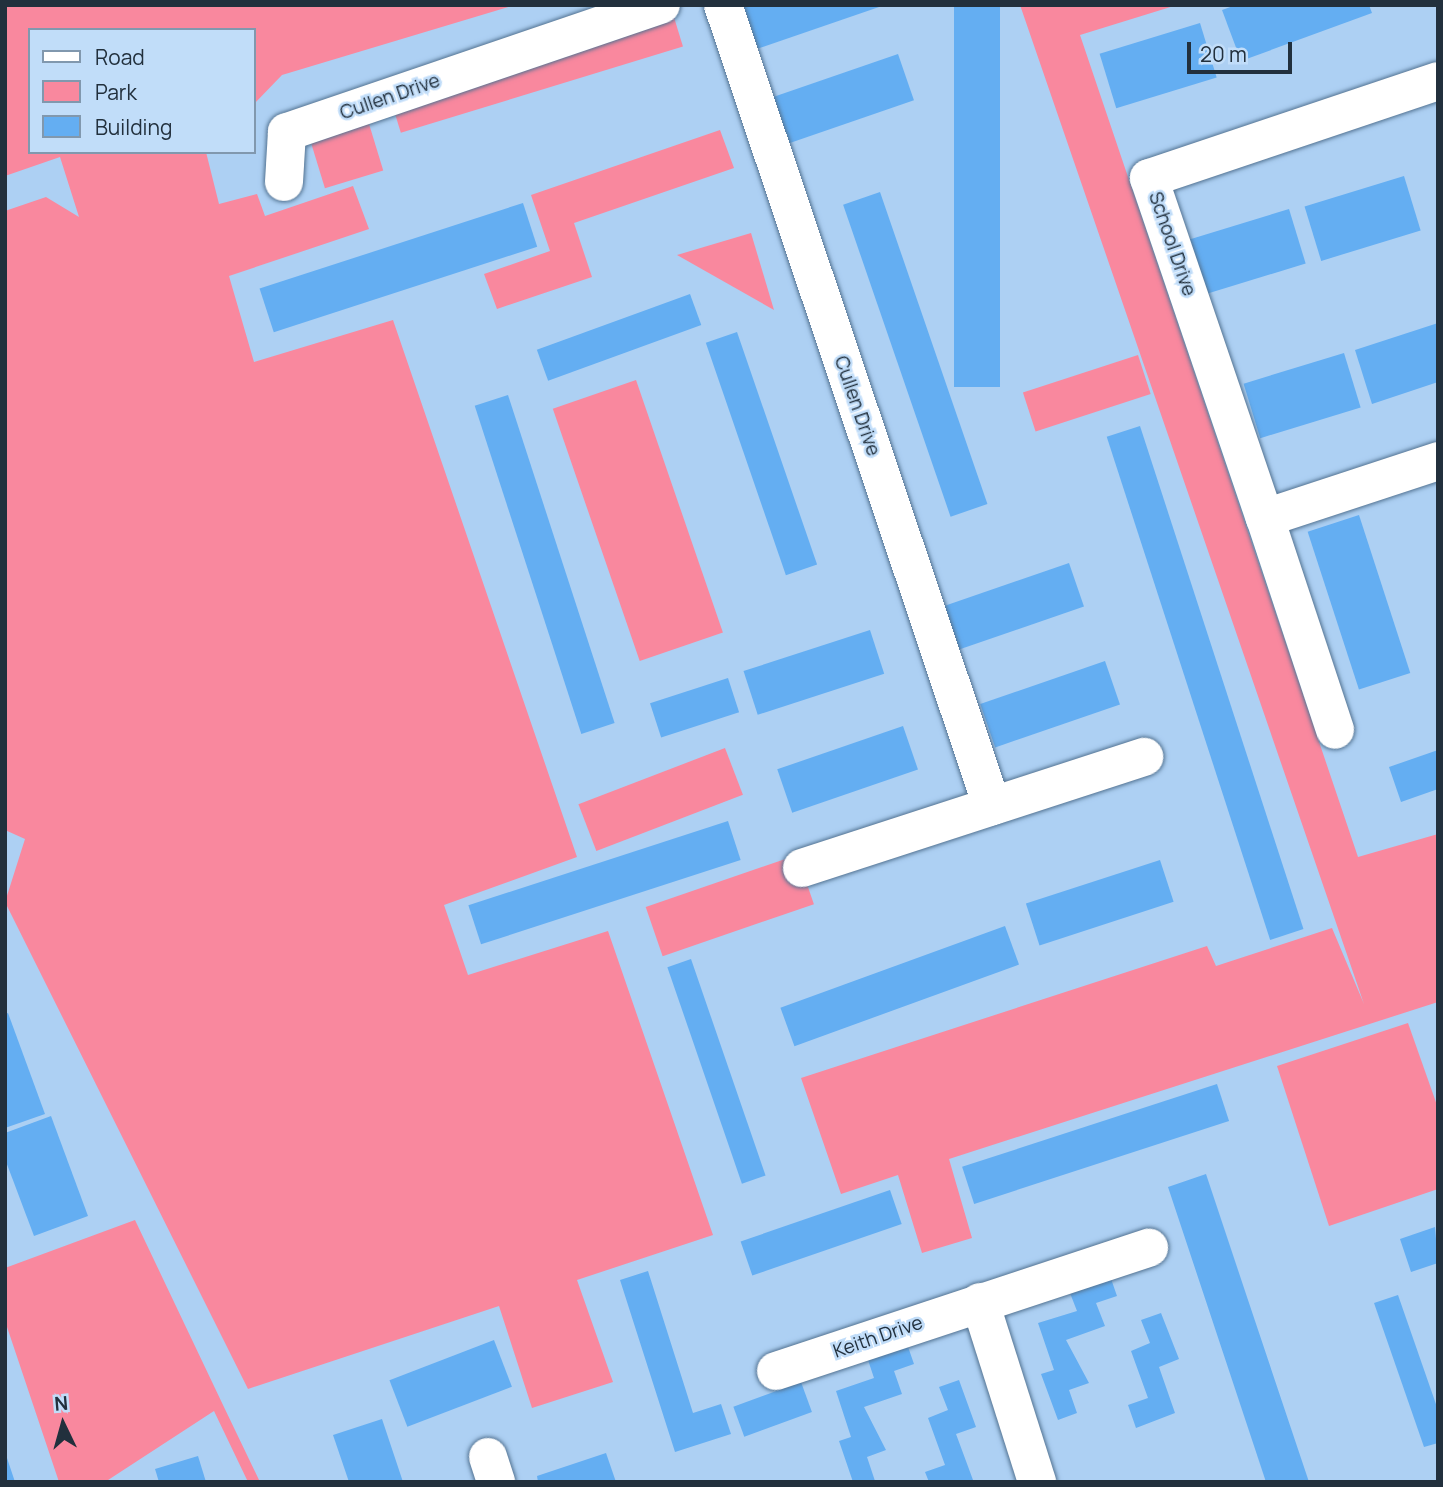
<!DOCTYPE html>
<html>
<head>
<meta charset="utf-8">
<style>
	body { margin:0 }
	#map { position:relative; width:1443px; height:1487px; overflow:hidden; background:#add0f3; font-family:Manrope,sans-serif }
	div>[style] { position:absolute }
	[style*='--x'] { left:calc(var(--x)*1px); top:calc(var(--y)*1px); width:calc(var(--w)*1px); rotate:calc(var(--a)*1deg) }
	.green>* { inset:0; background:#f9889e; transform-origin:0 0 }
	.building>* { inset:0; background:#64aef2; transform-origin:0 0 }
	.roads { filter:drop-shadow(0 0 2px #537392) drop-shadow(0 0 2px #537392) }
	.minor>* { height:38px; margin:-19px; padding:0 19px; transform-origin:19px; border-radius:19px; background:#fff }
	span { translate:-50% -50%; white-space:nowrap; text-align:center; line-height:1.15; -webkit-text-stroke:5px #c1ddf9; paint-order:stroke }
	.street-label { font-size:19px; color:#22303d }
	.frame { position:absolute; inset:0; border:7px solid #22303d; pointer-events:none }
	.legend { position:absolute; left:28px; top:28px; width:228px; height:126px; box-sizing:border-box; background:#c1ddf9; border:2px solid #8198ae; margin:0; padding:9px 12px; list-style:none; font-size:21px; color:#22303d }
	.legend li { display:flex; align-items:center; gap:14px; height:35px }
	.legend b { width:35px; border:2px solid #8198ae }
	.north { position:absolute; left:28px; top:1389px; width:70px; height:70px; -webkit-text-stroke:5px #c1ddf9; paint-order:stroke; rotate:355deg; font-size:19px; font-weight:700; line-height:28px; text-align:center; color:#22303d }
	.north::after { content:''; display:block; margin:auto; width:24px; height:32px; background:#22303d; clip-path:polygon(50% 0,100% 100%,50% 72%,0 100%) }
	.scale { position:absolute; left:1187px; top:42px; width:105px; height:32px; box-sizing:border-box; border:4px solid #22303d; border-top:0; padding-left:9px; font-size:21px; line-height:24px; white-space:nowrap; color:#22303d; -webkit-text-stroke:5px #c1ddf9; paint-order:stroke }
</style>
</head>
<body>
<div id="map">
	<div class="green">
		<div style="clip-path:polygon(5px 5px,515px 5px,282px 75px,254px 104px,254px 30px,30px 30px,30px 152px,206px 152px,219px 204px,257px 194px,265px 216px,353px 186px,369px 229px,229px 276px,254px 362px,393px 320px,577px 857px,444px 905px,468px 975px,608px 931px,713px 1235px,577px 1280px,613px 1382px,532px 1408px,499px 1306px,248px 1389px,5px 902px,25px 839px,5px 830px,5px 211px,46px 197px,79px 217px,60px 157px,5px 176px)"></div>
		<div style="clip-path:polygon(1020px 5px,1177px 5px,1080px 35px,1358px 857px,1438px 834px,1438px 1002px,949px 1159px,972px 1238px,922px 1253px,898px 1175px,841px 1194px,801px 1078px,1207px 946px,1216px 966px,1332px 928px,1364px 1004px)"></div>
		<div style="left:673px;top:14px;width:34px;height:295px;rotate:73deg"></div>
		<div style="left:366px;top:114px;width:59px;height:61px;rotate:73deg"></div>
		<div style="clip-path:polygon(720px 130px,734px 168px,574px 223px,592px 277px,497px 309px,484px 274px,550px 251px,531px 195px)"></div>
		<div style="clip-path:polygon(751px 233px,774px 310px,677px 255px)"></div>
		<div style="left:1138px;top:355px;width:41px;height:121px;rotate:72deg"></div>
		<div style="left:636px;top:380px;width:267px;height:88px;rotate:71deg"></div>
		<div style="left:725px;top:748px;width:50px;height:157px;rotate:69deg"></div>
		<div style="left:797px;top:855px;width:52px;height:160px;rotate:71deg"></div>
		<div style="clip-path:polygon(1408px 1023px,1438px 1108px,1438px 1189px,1329px 1226px,1277px 1066px)"></div>
		<div style="clip-path:polygon(135px 1220px,223px 1405px,260px 1482px,248px 1482px,214px 1411px,105px 1482px,59px 1482px,5px 1321px,5px 1268px)"></div>
	</div>
	<div class="building">
		<div style="clip-path:polygon(745px 5px,882px 5px,882px 6px,754px 50px,739px 7px)"></div>
		<div style="left:954px;top:5px;width:46px;height:382px"></div>
		<div style="clip-path:polygon(1236px 5px,1369px 5px,1372px 13px,1241px 61px,1222px 10px)"></div>
		<div style="left:1200px;top:23px;width:57px;height:105px;rotate:73deg"></div>
		<div style="left:898px;top:54px;width:49px;height:132px;rotate:71deg"></div>
		<div style="left:1404px;top:176px;width:57px;height:104px;rotate:73deg"></div>
		<div style="left:880px;top:192px;width:330px;height:39px;rotate:71deg"></div>
		<div style="left:523px;top:203px;width:46px;height:277px;rotate:72deg"></div>
		<div style="left:1289px;top:209px;width:57px;height:105px;rotate:73deg"></div>
		<div style="left:690px;top:294px;width:33px;height:163px;rotate:70deg"></div>
		<div style="clip-path:polygon(1438px 323px,1438px 382px,1372px 404px,1355px 350px)"></div>
		<div style="left:737px;top:332px;width:246px;height:33px;rotate:71deg"></div>
		<div style="left:1344px;top:353px;width:57px;height:105px;rotate:73deg"></div>
		<div style="left:508px;top:395px;width:345px;height:35px;rotate:72deg"></div>
		<div style="left:1140px;top:426px;width:529px;height:35px;rotate:72deg"></div>
		<div style="left:1359px;top:515px;width:166px;height:54px;rotate:72deg"></div>
		<div style="left:1069px;top:563px;width:46px;height:132px;rotate:71deg"></div>
		<div style="left:870px;top:630px;width:46px;height:133px;rotate:72deg"></div>
		<div style="left:1105px;top:661px;width:46px;height:132px;rotate:71deg"></div>
		<div style="left:728px;top:678px;width:36px;height:82px;rotate:72deg"></div>
		<div style="left:903px;top:726px;width:46px;height:133px;rotate:71deg"></div>
		<div style="clip-path:polygon(1438px 750px,1438px 789px,1401px 802px,1389px 767px)"></div>
		<div style="left:728px;top:821px;width:41px;height:273px;rotate:72deg"></div>
		<div style="left:1160px;top:860px;width:44px;height:141px;rotate:72deg"></div>
		<div style="left:1005px;top:926px;width:41px;height:239px;rotate:70deg"></div>
		<div style="left:691px;top:959px;width:229px;height:25px;rotate:71deg"></div>
		<div style="clip-path:polygon(8px 1013px,45px 1114px,5px 1128px,5px 1014px)"></div>
		<div style="left:1217px;top:1084px;width:39px;height:268px;rotate:72deg"></div>
		<div style="clip-path:polygon(51px 1116px,88px 1216px,34px 1236px,5px 1159px,5px 1133px)"></div>
		<div style="clip-path:polygon(1206px 1174px,1247px 1297px,1309px 1482px,1266px 1482px,1168px 1187px)"></div>
		<div style="left:890px;top:1190px;width:36px;height:158px;rotate:71deg"></div>
		<div style="clip-path:polygon(1435px 1227px,1438px 1263px,1411px 1272px,1400px 1239px)"></div>
		<div style="clip-path:polygon(648px 1271px,693px 1413px,721px 1404px,731px 1434px,675px 1452px,620px 1280px)"></div>
		<div style="clip-path:polygon(1109px 1273px,1117px 1296px,1096px 1303px,1105px 1326px,1066px 1340px,1089px 1383px,1069px 1390px,1077px 1413px,1058px 1420px,1041px 1374px,1054px 1370px,1038px 1323px,1077px 1311px,1068px 1288px)"></div>
		<div style="clip-path:polygon(1398px 1295px,1438px 1410px,1438px 1443px,1424px 1447px,1374px 1303px)"></div>
		<div style="clip-path:polygon(1161px 1313px,1179px 1359px,1159px 1367px,1175px 1413px,1136px 1428px,1128px 1405px,1148px 1398px,1131px 1351px,1150px 1343px,1141px 1320px)"></div>
		<div style="left:494px;top:1340px;width:50px;height:112px;rotate:69deg"></div>
		<div style="clip-path:polygon(906px 1341px,914px 1364px,894px 1371px,902px 1394px,864px 1407px,886px 1450px,867px 1457px,875px 1481px,853px 1482px,839px 1441px,851px 1437px,836px 1391px,874px 1378px,866px 1354px)"></div>
		<div style="clip-path:polygon(959px 1380px,976px 1427px,956px 1434px,973px 1480px,929px 1482px,925px 1472px,945px 1465px,928px 1418px,948px 1410px,939px 1387px)"></div>
		<div style="left:801px;top:1382px;width:32px;height:72px;rotate:70deg"></div>
		<div style="clip-path:polygon(382px 1419px,403px 1482px,349px 1482px,333px 1435px)"></div>
		<div style="clip-path:polygon(606px 1453px,616px 1482px,538px 1482px,537px 1476px)"></div>
		<div style="clip-path:polygon(5px 1455px,6px 1455px,15px 1482px,5px 1482px)"></div>
		<div style="clip-path:polygon(198px 1456px,206px 1482px,159px 1482px,155px 1469px)"></div>
	</div>
	<div class="roads">
		<div class="minor">
			<div style="--x:723;--y:5;--w:845;--a:71.44"></div>
			<div style="--x:1438;--y:81;--w:305;--a:161.4"></div>
			<div style="--x:1149;--y:178;--w:359;--a:71.2"></div>
			<div style="--x:1265;--y:518;--w:182;--a:-18.2"></div>
			<div style="--x:284;--y:182;--w:50;--a:-86.6"></div>
			<div style="--x:287;--y:132;--w:395;--a:-18.8"></div>
			<div style="--x:1265;--y:518;--w:223;--a:71.7"></div>
			<div style="--x:802;--y:868;--w:360;--a:-18"></div>
			<div style="--x:980;--y:1302;--w:189;--a:72.4"></div>
			<div style="--x:776;--y:1371;--w:393;--a:-18.3"></div>
			<div style="--x:488;--y:1457;--w:26;--a:72"></div>
		</div>
	</div>
	<div class="street-label">
		<span style="left:390px;top:97px;rotate:-19deg">Cullen Drive</span>
		<span style="left:1172px;top:244px;rotate:71deg">School Drive</span>
		<span style="left:857px;top:406px;rotate:71deg">Cullen Drive</span>
		<span style="left:878px;top:1337px;rotate:-19deg">Keith Drive</span>
	</div>
	<div class="frame"></div>
	<ul class="legend">
	<li><b style="height:9px;background:#fff"></b>Road</li>
	<li><b style="height:19px;background:#f9889e"></b>Park</li>
	<li><b style="height:19px;background:#64aef2"></b>Building</li>
	</ul>
	<div class="north">N</div>
	<div class="scale">20 m</div>
</div>
</body>
</html>
